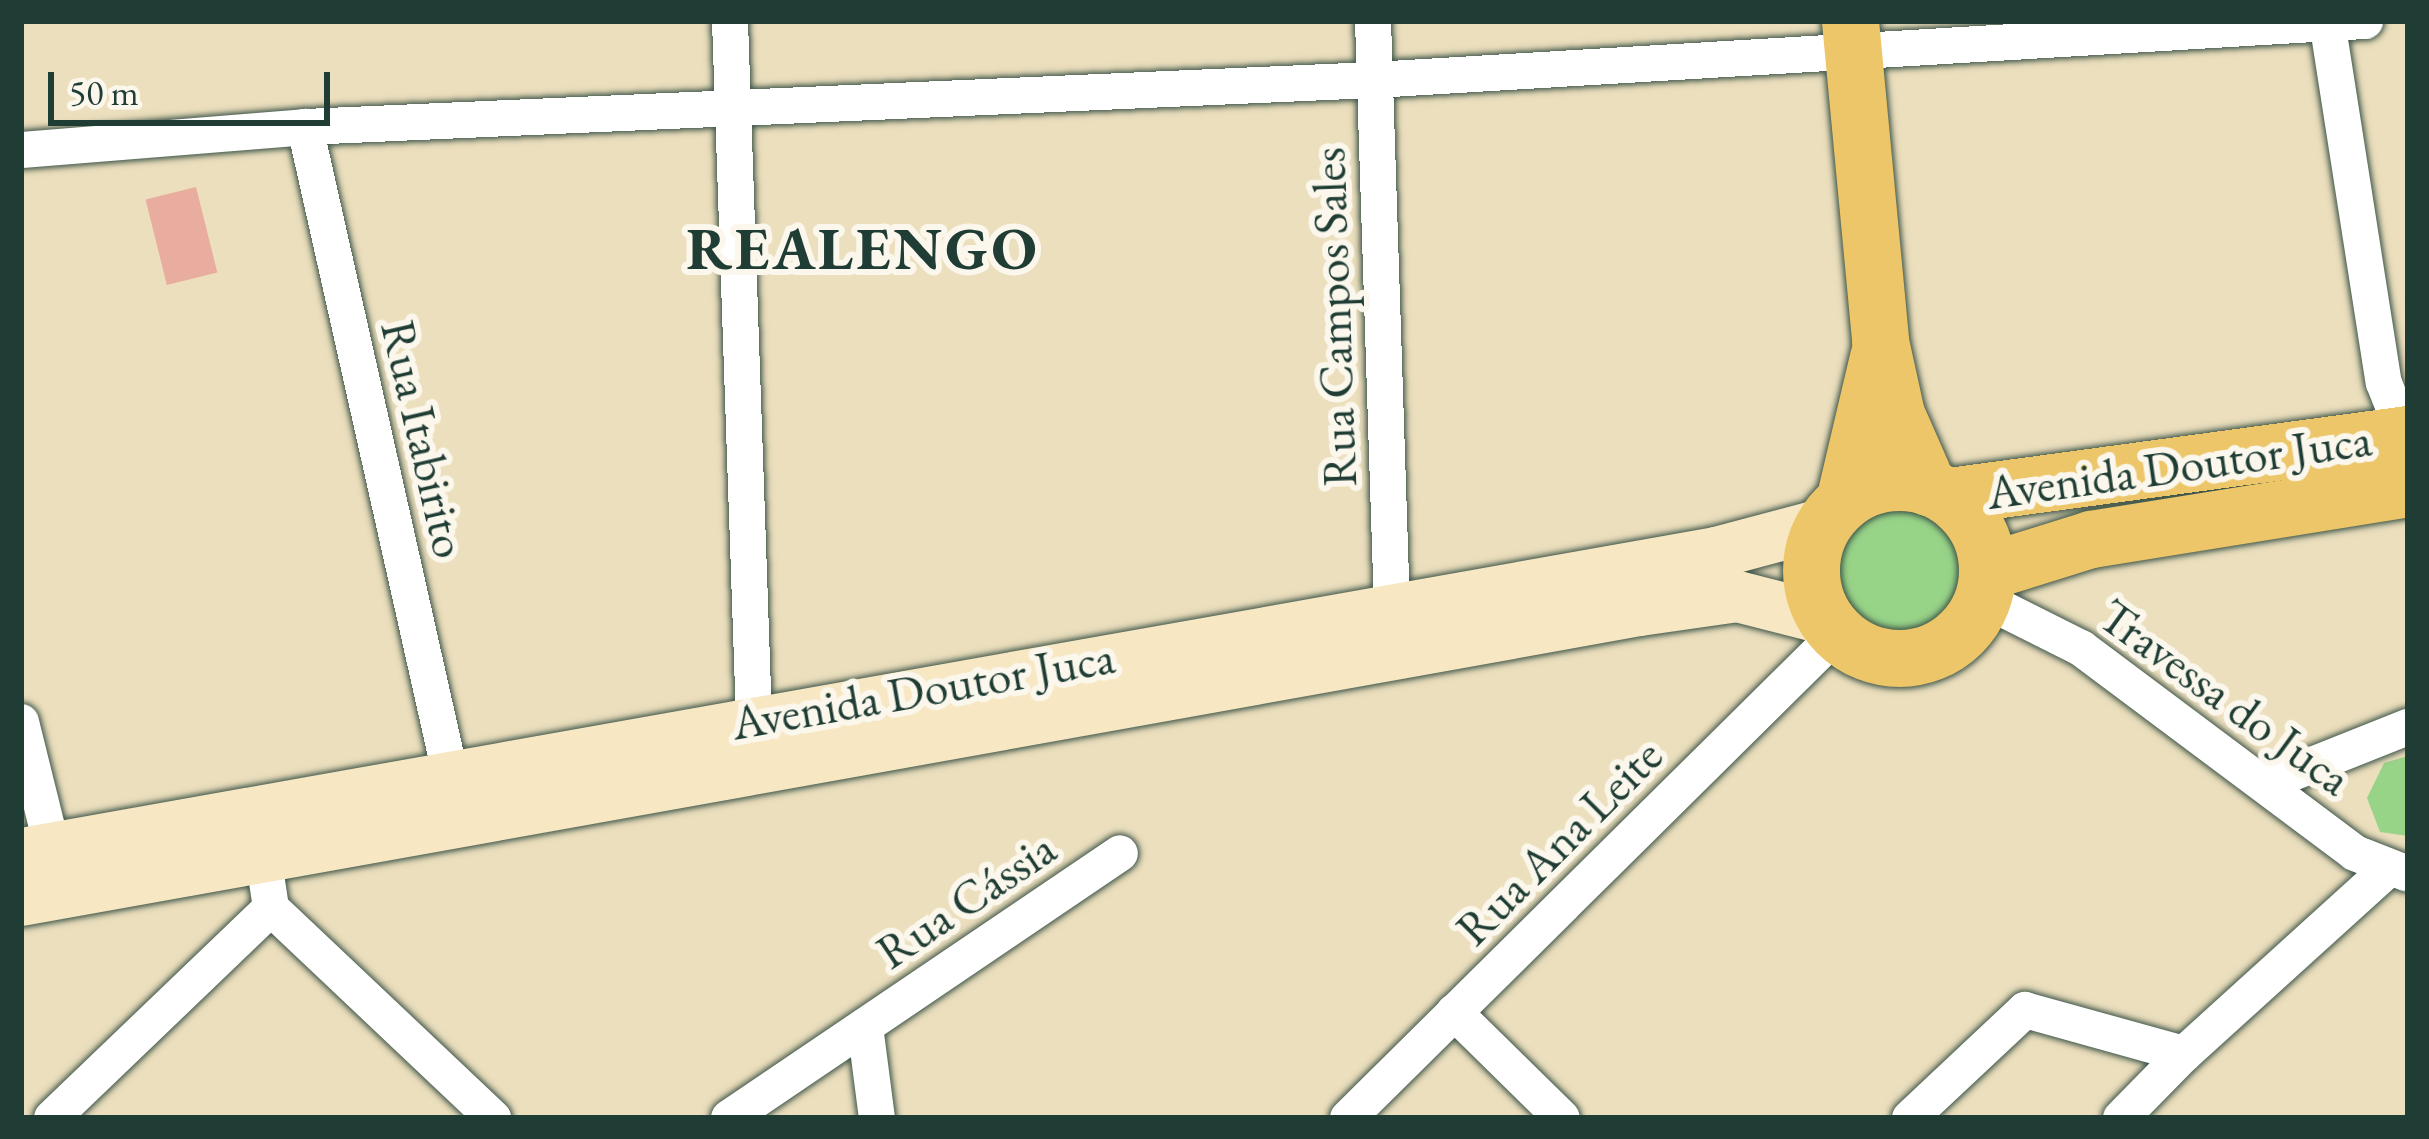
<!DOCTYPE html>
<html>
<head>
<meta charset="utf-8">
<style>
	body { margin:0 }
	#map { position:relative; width:2429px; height:1139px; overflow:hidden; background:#ecdfbd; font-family:"EB Garamond",serif }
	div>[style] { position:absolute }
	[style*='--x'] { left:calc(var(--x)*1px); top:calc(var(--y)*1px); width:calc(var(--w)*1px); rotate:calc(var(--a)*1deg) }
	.green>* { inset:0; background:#98d488 }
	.round { border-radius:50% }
	.building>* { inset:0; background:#e9ada0; transform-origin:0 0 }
	.roads { filter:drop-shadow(0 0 3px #3e5549) drop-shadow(0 0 3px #3e5549) }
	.minor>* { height:36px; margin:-18px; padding:0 18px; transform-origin:18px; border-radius:18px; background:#fff }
	.secondary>* { height:51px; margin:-25.5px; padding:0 25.5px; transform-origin:25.5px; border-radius:25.5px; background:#f7e8c3 }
	.primary>* { height:57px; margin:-28.5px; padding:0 28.5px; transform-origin:28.5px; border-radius:28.5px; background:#ecc669 }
	.primary>.ring { margin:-28.5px; padding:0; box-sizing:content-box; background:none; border:57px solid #ecc669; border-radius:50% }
	span { translate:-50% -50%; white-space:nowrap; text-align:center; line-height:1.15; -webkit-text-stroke:12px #fbf7ec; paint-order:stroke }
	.street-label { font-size:48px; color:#1f3d34 }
	.district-label { font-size:60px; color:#1f3d34; font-weight:700; letter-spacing:3px }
	.frame { position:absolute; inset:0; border:24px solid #1f3d34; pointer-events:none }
	.scale { position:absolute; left:48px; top:72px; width:282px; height:54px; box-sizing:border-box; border:6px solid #1f3d34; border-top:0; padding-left:15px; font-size:36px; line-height:42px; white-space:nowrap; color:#1f3d34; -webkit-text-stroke:9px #fbf7ec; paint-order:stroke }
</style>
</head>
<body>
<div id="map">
	<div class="green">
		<div class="round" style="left:1835px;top:507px;width:128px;height:128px"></div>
		<div style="clip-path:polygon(2408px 756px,2408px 836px,2380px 832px,2367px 798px,2384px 763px)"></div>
	</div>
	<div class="building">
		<div style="left:196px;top:187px;width:88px;height:52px;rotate:76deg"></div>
	</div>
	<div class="roads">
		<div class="minor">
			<div style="--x:730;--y:21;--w:699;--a:88.03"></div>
			<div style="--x:1373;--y:21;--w:588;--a:88.15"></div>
			<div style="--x:2327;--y:21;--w:366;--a:81.1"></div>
			<div style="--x:2384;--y:383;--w:55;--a:68.6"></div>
			<div style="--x:305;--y:127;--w:662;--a:77.35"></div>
			<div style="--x:21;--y:150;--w:285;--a:-4.6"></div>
			<div style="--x:305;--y:127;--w:1070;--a:-2.52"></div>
			<div style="--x:1374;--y:80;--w:993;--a:-3.41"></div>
			<div style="--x:1983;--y:599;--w:110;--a:26.6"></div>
			<div style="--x:2081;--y:648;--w:342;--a:36.8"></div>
			<div style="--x:2355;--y:853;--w:55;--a:21.4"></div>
			<div style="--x:21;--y:722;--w:129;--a:76.1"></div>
			<div style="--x:2267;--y:783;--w:152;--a:-21.7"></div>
			<div style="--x:260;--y:835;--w:74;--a:81.4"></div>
			<div style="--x:271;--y:908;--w:306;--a:43.4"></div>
			<div style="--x:1454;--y:1012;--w:151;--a:44.5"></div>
			<div style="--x:865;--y:1026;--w:93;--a:82.6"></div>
			<div style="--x:52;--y:1118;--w:303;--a:-43.8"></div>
			<div style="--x:729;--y:1118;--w:472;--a:-34.1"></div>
			<div style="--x:1348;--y:1118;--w:688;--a:-44.71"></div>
			<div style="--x:1910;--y:1118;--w:158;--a:-43.2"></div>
			<div style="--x:2025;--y:1010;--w:165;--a:15.5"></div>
			<div style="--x:2184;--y:1054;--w:274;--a:-42.2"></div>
			<div style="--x:2121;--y:1118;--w:90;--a:-45.5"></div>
		</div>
		<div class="secondary">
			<div style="--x:21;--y:853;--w:1722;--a:-10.07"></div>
			<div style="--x:1716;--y:552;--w:112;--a:-15"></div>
			<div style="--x:21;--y:900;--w:1644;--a:-10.16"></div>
			<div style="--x:1639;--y:610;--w:99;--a:-8.1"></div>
			<div style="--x:1737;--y:596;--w:89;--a:14.3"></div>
		</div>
		<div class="primary">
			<div style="--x:1850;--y:21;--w:321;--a:84.6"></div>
			<div style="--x:1880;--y:341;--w:75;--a:77.6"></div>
			<div style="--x:1896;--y:414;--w:80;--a:66.3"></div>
			<div class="ring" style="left:1811px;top:482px;width:119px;height:119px"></div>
			<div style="--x:1949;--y:496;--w:463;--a:-7.7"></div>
			<div style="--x:1844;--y:501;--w:148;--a:-76.7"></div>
			<div style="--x:1988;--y:571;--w:108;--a:-17.3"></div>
			<div style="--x:2091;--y:539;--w:321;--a:-9.1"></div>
		</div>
	</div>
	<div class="street-label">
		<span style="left:1334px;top:317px;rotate:-92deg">Rua Campos Sales</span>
		<span style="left:424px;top:439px;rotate:77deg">Rua Itabirito</span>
		<span style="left:2179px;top:466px;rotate:-8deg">Avenida Doutor Juca</span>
		<span style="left:923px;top:690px;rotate:-10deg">Avenida Doutor Juca</span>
		<span style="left:2225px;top:697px;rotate:36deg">Travessa do Juca</span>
		<span style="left:1559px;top:842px;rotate:-45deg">Rua Ana Leite</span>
		<span style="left:966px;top:900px;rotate:-34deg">Rua Cássia</span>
	</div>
	<div class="district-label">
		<span style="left:863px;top:248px">REALENGO</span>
	</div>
	<div class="frame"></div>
	<div class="scale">50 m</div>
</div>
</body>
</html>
